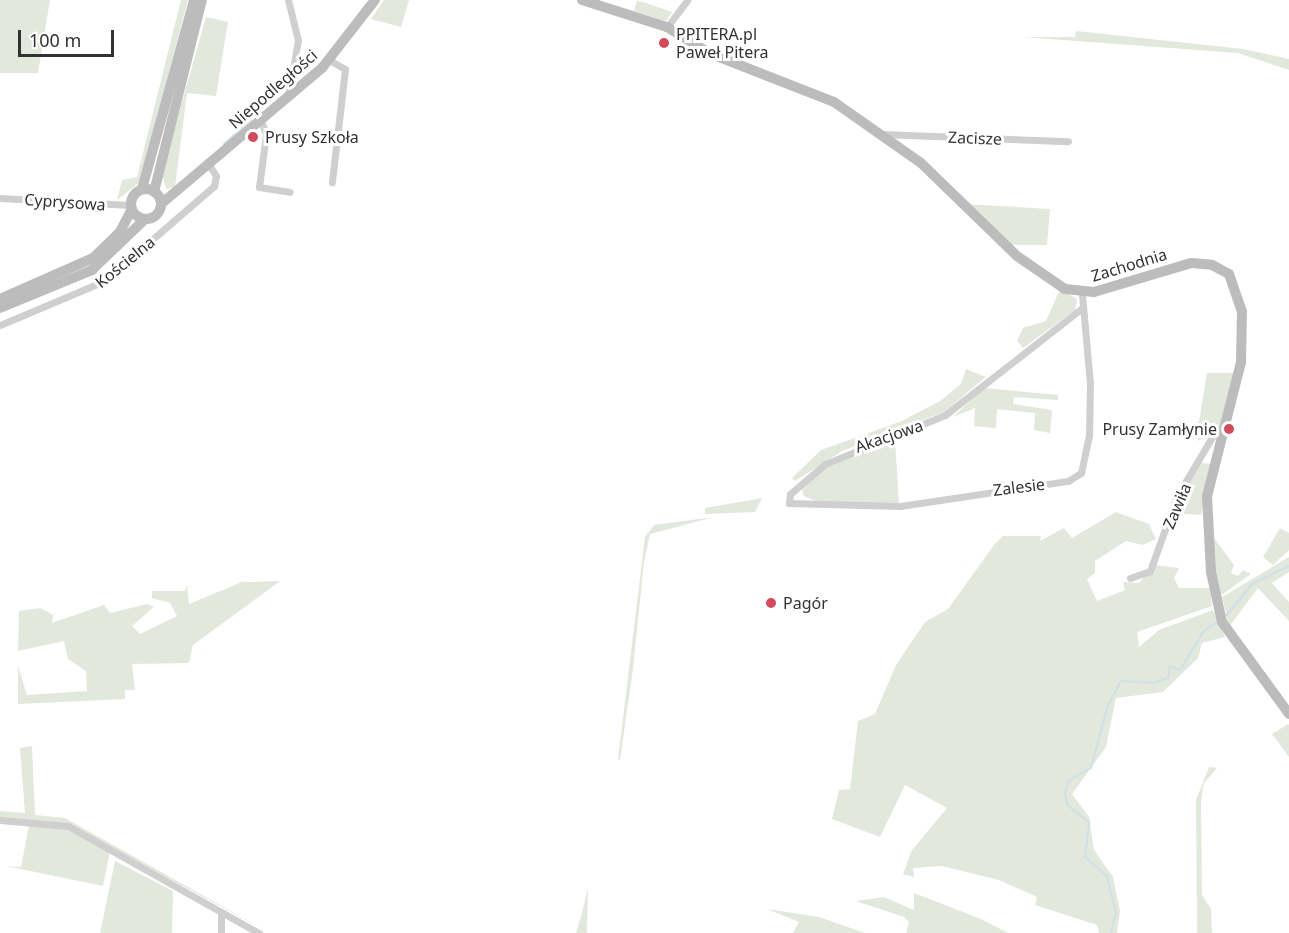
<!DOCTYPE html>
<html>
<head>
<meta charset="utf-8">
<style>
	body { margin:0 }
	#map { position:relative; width:1289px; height:933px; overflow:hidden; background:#fff; font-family:"Noto Sans",sans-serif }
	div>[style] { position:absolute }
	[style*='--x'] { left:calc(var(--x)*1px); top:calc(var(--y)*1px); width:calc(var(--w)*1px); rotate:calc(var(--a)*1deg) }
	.green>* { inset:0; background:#e3e8dc }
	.stream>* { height:2px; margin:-1px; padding:0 1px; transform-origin:1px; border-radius:1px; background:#cee0e8 }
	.street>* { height:7px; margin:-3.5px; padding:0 3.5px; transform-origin:3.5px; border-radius:3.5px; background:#cfcfcf }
	.secondary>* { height:10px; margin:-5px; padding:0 5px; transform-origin:5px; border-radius:5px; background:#bcbcbc }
	.secondary>.ring { margin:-5px; padding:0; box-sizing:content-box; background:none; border:10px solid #bcbcbc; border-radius:50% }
	.dots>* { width:16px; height:16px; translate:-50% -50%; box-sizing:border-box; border:3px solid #fff; border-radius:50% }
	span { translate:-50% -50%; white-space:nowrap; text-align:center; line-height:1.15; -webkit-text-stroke:6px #fff; paint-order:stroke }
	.poi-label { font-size:16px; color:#323232 }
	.left { translate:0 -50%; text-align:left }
	.right { translate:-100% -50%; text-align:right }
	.street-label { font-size:16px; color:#323232 }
	.scale { position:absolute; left:18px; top:30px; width:96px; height:27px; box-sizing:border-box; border:3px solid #323232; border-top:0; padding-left:8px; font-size:18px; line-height:21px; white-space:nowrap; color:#323232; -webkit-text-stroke:4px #fff; paint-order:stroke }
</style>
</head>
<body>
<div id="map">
	<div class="green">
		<div style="clip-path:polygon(0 0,50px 0,38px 73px,0 73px)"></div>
		<div style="clip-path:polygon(181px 0,188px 0,140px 182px,117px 200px,122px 180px,137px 177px)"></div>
		<div style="clip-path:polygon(384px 0,409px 0,401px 27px,371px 19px)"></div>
		<div style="clip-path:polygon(637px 1px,643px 2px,672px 12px,666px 21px,634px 11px)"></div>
		<div style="clip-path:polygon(206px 17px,228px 22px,216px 96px,187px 93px,175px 187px,166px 189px,162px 173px)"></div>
		<div style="clip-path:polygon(1076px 31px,1243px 49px,1289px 59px,1289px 70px,1238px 53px,1023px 37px,1075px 37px)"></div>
		<div style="clip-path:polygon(965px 204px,1050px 209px,1047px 245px,1010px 245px)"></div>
		<div style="clip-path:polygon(1060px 289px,1077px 299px,1075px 310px,1023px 348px,1017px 341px,1023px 328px,1046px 321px)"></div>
		<div style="clip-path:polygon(966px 369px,986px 377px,944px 412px,842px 451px,795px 481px,792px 478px,821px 450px,902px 421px,940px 401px,961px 384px)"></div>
		<div style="clip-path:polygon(1207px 373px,1235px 373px,1220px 428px,1198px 441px,1193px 424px,1199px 422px)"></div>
		<div style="clip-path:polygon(984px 388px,1058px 395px,1058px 400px,1014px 397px,1013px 404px,1052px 410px,1050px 433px,1034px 430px,1035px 413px,997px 409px,996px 428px,974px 426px,975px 408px,953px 417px)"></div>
		<div style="clip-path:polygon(895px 439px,899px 503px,823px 504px,804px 496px,802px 490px,816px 475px,847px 454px)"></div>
		<div style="clip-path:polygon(1198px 463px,1213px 464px,1201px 515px,1173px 513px)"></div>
		<div style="clip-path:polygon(762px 498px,755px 512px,705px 514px,705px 508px)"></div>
		<div style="clip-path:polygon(1116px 512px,1149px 524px,1156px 539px,1143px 545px,1126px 541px,1095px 561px,1095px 573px,1087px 579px,1097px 601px,1125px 590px,1123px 582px,1139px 583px,1154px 565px,1179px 568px,1174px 578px,1179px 588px,1210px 588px,1212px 606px,1137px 632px,1139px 647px,1159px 630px,1213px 610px,1225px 637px,1202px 643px,1198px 658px,1163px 692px,1116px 698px,1106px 747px,1072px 794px,1089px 817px,1094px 850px,1113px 877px,1120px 911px,1117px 933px,1099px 933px,1097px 925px,1035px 905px,1037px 897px,999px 880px,942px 866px,913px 868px,914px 877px,903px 874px,912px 850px,947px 808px,905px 785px,880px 837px,832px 819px,839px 790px,850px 789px,858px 721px,875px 714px,896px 665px,925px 622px,948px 609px,994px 545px,1003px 536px,1041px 536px,1040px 541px,1064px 528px,1072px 538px)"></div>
		<div style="clip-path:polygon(714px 517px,650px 534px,644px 562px,633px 669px,620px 760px,618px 759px,645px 537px,654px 525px)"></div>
		<div style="clip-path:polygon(1280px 528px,1289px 533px,1289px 550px,1273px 565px,1263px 557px)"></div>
		<div style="clip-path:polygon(1211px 534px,1234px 565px,1231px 573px,1238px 576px,1243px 570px,1251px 574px,1223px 594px,1218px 593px)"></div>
		<div style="clip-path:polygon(1289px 557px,1289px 572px,1272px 583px,1289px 602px,1289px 621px,1258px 588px,1229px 627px,1222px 597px)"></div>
		<div style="clip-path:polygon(280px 581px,193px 645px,189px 663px,132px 664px,135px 690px,125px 690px,125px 699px,18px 704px,18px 666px,27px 695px,87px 691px,86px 671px,68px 659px,64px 641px,18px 651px,19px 611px,40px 608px,53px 615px,52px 623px,104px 605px,110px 613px,147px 604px,154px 607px,132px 626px,140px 634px,177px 616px,170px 603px,152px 598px,152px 591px,185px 591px,187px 585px,189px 604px,242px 582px)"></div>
		<div style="clip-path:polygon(1288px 724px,1289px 725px,1289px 757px,1272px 734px)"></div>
		<div style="clip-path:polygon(32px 746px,35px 815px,65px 818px,270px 933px,68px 824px,0 818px,0 811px,25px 813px,20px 748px)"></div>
		<div style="clip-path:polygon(1209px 767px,1217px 768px,1204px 783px,1201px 801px,1202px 895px,1211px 909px,1212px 933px,1197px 933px,1196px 800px)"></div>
		<div style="clip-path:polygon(53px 823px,110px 851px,103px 886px,6px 866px,21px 867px,29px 825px)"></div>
		<div style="clip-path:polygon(115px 861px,173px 891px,172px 933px,100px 933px)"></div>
		<div style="clip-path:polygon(588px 888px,587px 933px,576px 933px,582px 913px)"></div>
		<div style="clip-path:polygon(914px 893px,981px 919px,1008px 933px,906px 933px,909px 922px,904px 917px,856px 901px,884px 897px,914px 910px)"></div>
		<div style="clip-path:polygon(767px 909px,819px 917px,865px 933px,793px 933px,799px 922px)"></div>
	</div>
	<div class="stream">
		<div style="--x:224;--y:144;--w:36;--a:-42"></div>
		<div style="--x:1224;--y:618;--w:44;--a:-50.5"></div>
		<div style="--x:1252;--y:584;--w:41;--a:-25.9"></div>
		<div style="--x:1111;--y:933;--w:21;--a:-76"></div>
		<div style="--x:1116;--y:913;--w:38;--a:-104"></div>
		<div style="--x:1107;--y:876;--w:29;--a:-139"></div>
		<div style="--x:1085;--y:857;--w:35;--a:-83"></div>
		<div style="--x:1089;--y:822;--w:28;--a:-142"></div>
		<div style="--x:1067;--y:805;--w:13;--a:-99"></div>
		<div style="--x:1065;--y:792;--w:13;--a:-72"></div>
		<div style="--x:1069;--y:780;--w:25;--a:-29"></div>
		<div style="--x:1091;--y:768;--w:62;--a:-75.1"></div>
		<div style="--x:1107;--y:708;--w:30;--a:-63"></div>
		<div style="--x:1121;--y:681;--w:33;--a:3"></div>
		<div style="--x:1154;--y:683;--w:15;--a:-20"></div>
		<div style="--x:1168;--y:678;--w:12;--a:-81"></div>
		<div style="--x:1170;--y:666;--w:11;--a:22"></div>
		<div style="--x:1180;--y:670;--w:44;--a:-58.8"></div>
		<div style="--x:1203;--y:632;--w:19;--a:-35"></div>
	</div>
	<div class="street">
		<div style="--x:288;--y:0;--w:41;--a:76"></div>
		<div style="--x:298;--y:40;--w:58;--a:100"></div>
		<div style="--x:667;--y:27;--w:34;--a:-53"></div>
		<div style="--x:329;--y:60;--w:18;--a:29"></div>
		<div style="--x:345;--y:69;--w:114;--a:96.6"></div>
		<div style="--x:261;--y:121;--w:14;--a:69"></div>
		<div style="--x:266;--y:134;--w:53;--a:97.5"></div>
		<div style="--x:259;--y:187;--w:31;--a:9"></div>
		<div style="--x:882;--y:134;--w:186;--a:2.2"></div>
		<div style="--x:0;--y:198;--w:130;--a:3.1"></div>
		<div style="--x:1082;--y:308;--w:174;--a:142"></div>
		<div style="--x:945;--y:415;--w:130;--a:157.8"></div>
		<div style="--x:825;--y:464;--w:46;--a:139.4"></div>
		<div style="--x:790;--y:494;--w:9;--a:96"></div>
		<div style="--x:789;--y:503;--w:111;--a:1.5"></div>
		<div style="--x:900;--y:506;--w:170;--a:-8.5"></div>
		<div style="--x:1068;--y:481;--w:15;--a:-32"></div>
		<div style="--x:1081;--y:473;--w:39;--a:-78"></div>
		<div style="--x:1089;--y:435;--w:51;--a:-88.9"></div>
		<div style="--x:1090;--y:384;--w:90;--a:-95.1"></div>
		<div style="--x:0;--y:325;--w:113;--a:-22.9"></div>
		<div style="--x:104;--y:281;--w:145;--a:-40.8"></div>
		<div style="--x:214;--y:186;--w:10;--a:-79"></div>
		<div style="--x:216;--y:176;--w:13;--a:-122"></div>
		<div style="--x:1130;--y:578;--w:21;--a:-19"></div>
		<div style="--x:1150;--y:571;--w:80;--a:-70.2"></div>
		<div style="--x:1177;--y:496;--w:74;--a:-59.3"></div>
		<div style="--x:1215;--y:432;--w:10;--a:-24"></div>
		<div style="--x:0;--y:820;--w:68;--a:5"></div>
		<div style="--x:68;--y:826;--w:219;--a:29.3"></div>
		<div style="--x:221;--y:933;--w:21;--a:-90"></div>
	</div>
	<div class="secondary">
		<div style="--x:582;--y:0;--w:89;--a:17.6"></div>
		<div style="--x:667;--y:27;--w:49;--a:31.8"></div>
		<div style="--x:709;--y:53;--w:134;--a:21.4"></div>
		<div style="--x:834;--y:102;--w:106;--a:35"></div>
		<div style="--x:921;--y:163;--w:134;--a:44.1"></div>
		<div style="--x:1017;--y:256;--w:58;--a:34.5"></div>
		<div style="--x:1065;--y:289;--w:29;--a:6"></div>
		<div style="--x:1094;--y:292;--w:101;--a:-16.6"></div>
		<div style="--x:1191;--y:263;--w:21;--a:5"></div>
		<div style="--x:1212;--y:265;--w:19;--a:28"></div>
		<div style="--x:1229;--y:274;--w:39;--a:71"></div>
		<div style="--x:1242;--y:311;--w:51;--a:91.1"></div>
		<div style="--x:1241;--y:362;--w:138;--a:104.2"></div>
		<div style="--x:1207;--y:496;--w:76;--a:87"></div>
		<div style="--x:1211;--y:572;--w:51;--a:77.6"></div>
		<div style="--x:1222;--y:622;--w:114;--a:53.9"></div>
		<div class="ring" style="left:131px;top:189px;width:20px;height:20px"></div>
		<div style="--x:142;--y:189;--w:196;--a:-74.6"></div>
		<div style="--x:154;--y:192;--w:198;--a:-76"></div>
		<div style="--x:161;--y:204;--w:211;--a:-40.2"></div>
		<div style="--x:322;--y:68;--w:86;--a:-52.1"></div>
		<div style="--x:0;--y:299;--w:102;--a:-23.8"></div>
		<div style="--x:93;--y:258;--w:37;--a:-44"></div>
		<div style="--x:120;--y:232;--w:25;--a:-63"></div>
		<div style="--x:0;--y:308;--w:100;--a:-22.4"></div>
		<div style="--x:92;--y:270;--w:72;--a:-43.9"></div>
	</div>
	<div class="dots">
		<div style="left:664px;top:43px;background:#d34a5d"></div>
		<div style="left:253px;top:137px;background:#d34a5d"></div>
		<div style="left:1229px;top:429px;background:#d34a5d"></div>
		<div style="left:771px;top:603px;background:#d34a5d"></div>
	</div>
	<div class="poi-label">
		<span class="left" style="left:676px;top:43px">PPITERA.pl<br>Paweł Pitera</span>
		<span class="left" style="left:265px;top:137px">Prusy Szkoła</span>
		<span class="right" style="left:1217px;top:429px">Prusy Zamłynie</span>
		<span class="left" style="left:783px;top:603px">Pagór</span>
	</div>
	<div class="street-label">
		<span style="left:273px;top:89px;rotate:-41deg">Niepodległości</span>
		<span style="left:975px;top:138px;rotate:2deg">Zacisze</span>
		<span style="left:65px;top:202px;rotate:4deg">Cyprysowa</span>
		<span style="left:125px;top:262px;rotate:-39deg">Kościelna</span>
		<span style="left:1129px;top:265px;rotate:-17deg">Zachodnia</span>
		<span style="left:889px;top:436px;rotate:-19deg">Akacjowa</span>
		<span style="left:1019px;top:487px;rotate:-7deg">Zalesie</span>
		<span style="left:1177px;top:506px;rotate:-67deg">Zawiła</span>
	</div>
	<div class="scale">100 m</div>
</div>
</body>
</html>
